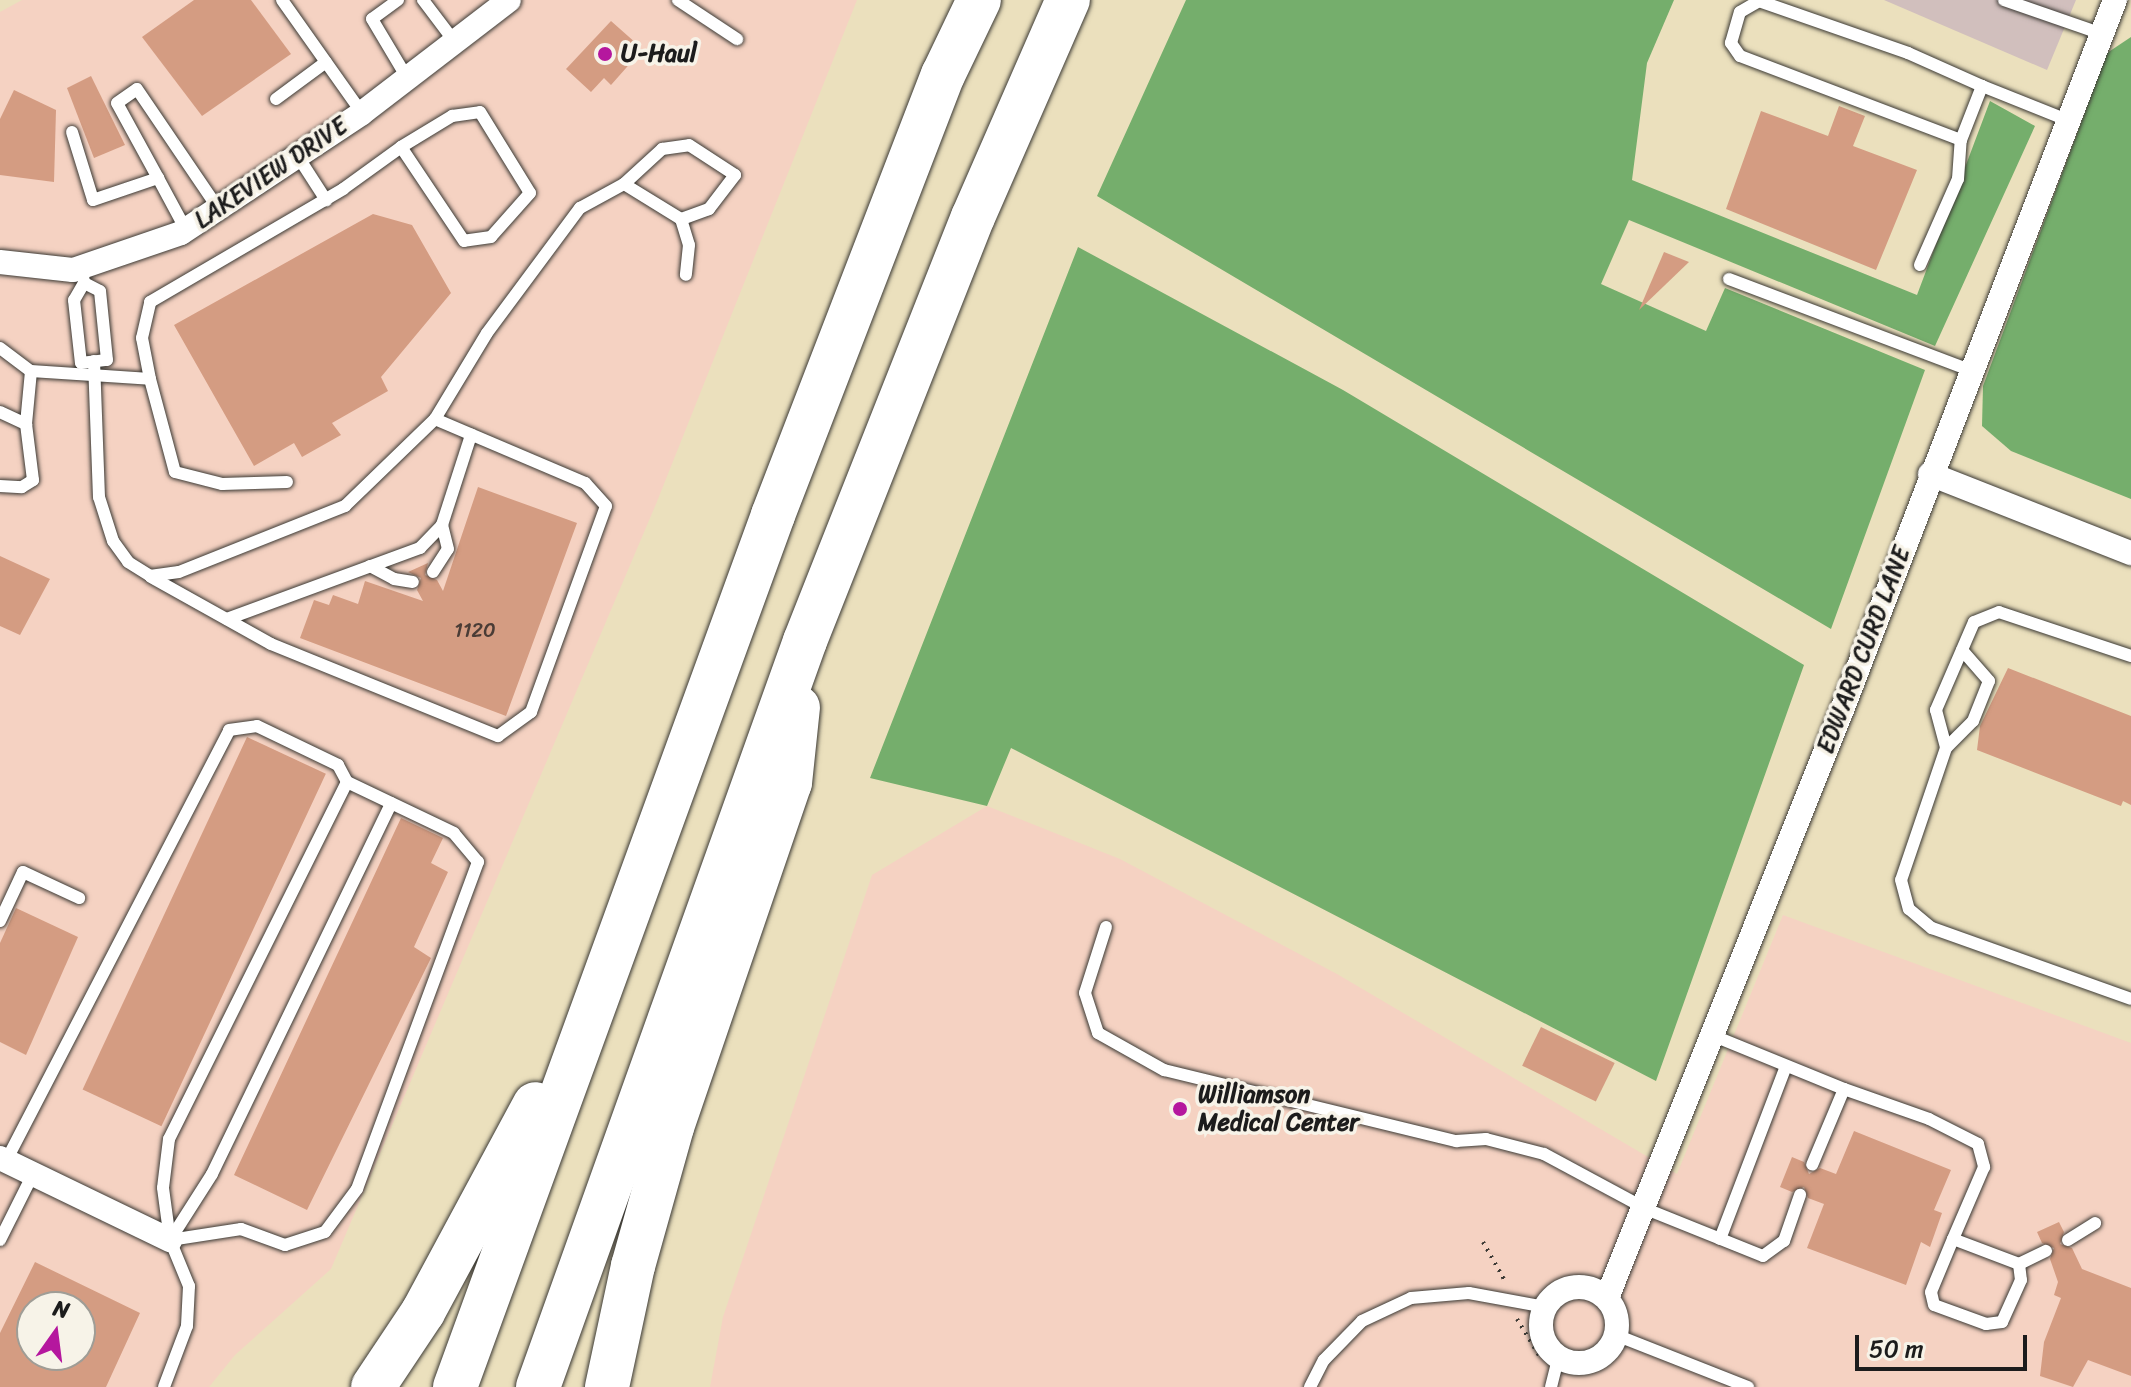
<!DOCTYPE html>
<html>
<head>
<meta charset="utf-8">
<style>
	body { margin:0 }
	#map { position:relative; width:2131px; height:1387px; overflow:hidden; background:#ebe0bd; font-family:Sriracha,sans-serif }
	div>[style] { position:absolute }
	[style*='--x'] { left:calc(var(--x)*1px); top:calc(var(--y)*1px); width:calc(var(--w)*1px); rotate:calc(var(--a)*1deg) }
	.built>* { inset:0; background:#f5d2c2 }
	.industrial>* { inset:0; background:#d1bfbd }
	.forest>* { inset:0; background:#75ae6c }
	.building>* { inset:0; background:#d49c82; transform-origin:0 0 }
	.path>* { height:4px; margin-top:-2px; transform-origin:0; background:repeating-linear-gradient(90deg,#3b3934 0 2px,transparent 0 8px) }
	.roads { filter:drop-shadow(0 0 2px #3b3934) drop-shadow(0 0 2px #3b3934) }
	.lane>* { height:12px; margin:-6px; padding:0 6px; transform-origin:6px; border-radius:6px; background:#fff }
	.street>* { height:24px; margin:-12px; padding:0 12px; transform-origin:12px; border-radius:12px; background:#fff }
	.street>.ring { margin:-12px; padding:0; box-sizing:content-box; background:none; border:24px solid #fff; border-radius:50% }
	.highway>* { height:44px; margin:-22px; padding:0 22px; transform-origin:22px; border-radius:22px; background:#fff }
	.dots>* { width:22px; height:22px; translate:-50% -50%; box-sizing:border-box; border:4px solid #f7f3e8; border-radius:50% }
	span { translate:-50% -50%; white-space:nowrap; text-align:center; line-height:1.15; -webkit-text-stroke:7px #f7f3e8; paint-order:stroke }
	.number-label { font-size:20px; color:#4a3c36 }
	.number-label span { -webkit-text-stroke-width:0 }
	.poi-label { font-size:24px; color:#1c1c1c; font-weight:700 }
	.left { translate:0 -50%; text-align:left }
	.street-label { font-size:24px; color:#1c1c1c }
	.north { position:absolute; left:16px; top:1291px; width:80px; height:80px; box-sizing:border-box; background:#f7f3e8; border:2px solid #9f9d96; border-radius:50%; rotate:14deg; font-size:22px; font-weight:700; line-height:32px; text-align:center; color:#1c1c1c }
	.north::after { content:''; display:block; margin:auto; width:28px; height:36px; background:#b5179e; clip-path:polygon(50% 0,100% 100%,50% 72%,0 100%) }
	.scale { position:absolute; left:1855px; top:1335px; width:172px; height:36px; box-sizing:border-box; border:4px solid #1c1c1c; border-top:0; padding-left:10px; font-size:24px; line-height:28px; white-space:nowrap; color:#1c1c1c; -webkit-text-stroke:6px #f7f3e8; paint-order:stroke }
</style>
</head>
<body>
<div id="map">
	<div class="built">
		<div style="clip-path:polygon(evenodd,22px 0,857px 0,656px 504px,331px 1269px,235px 1355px,209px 1387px,0 1387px,0 12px,22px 0,32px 1307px,80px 1307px,80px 1355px,32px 1355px,32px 1307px)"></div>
		<div style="clip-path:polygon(987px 806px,1120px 859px,1337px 974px,1677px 1174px,1783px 915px,2131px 1043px,2131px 1387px,710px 1387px,723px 1317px,872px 875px)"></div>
	</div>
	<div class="industrial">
		<div style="clip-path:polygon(1884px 0,2076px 0,2047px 70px)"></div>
	</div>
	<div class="forest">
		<div style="clip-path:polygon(1186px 0,1674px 0,1647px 63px,1632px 180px,1917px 295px,1990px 101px,2035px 126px,1935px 346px,1629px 220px,1601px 284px,1706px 331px,1725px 288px,1925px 370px,1831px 629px,1097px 196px)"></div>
		<div style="clip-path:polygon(2131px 37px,2131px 499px,2011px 451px,1982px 426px,1983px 386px,2107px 53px)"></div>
		<div style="clip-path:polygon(1078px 247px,1343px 390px,1804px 665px,1656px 1081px,1011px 748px,987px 806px,870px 778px)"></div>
	</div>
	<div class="building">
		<div style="clip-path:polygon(194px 0,251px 0,291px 54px,202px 116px,142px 37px)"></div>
		<div style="clip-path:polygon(611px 21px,637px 44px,628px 54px,634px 59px,611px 85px,604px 78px,591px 92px,566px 69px)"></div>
		<div style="clip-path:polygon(91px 76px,125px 145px,94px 158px,67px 88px)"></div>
		<div style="clip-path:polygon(14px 90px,56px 110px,54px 182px,0 175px,0 119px)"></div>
		<div style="clip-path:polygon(1839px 106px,1865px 116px,1853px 146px,1917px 170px,1876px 270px,1726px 209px,1761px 111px,1828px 136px)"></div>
		<div style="clip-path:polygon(373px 214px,412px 225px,451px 293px,381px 377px,388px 391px,332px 423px,341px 435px,302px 457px,294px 443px,254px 466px,174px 325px)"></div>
		<div style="clip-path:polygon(1664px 252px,1689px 262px,1639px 310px)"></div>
		<div style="clip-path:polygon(478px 487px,577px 523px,506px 716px,300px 638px,314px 600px,329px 605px,333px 595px,358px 604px,365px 581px,423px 601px,417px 590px,421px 578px,408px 572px,428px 563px,425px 575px,437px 580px,443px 591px)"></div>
		<div style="clip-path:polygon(0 556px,50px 579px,20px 635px,0 626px)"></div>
		<div style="clip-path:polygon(2008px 668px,2131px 716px,2131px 805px,2123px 801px,2121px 806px,1977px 750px,1980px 726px)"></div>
		<div style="left:247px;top:737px;width:87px;height:389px;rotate:25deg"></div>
		<div style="clip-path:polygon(401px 818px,443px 838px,431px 863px,448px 872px,414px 947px,431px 958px,307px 1210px,234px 1175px)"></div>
		<div style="clip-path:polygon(16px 908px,78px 937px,26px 1055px,0 1042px,0 943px)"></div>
		<div style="left:1541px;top:1027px;width:82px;height:43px;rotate:26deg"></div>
		<div style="clip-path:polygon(1854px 1131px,1951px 1170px,1934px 1210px,1942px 1213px,1930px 1247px,1921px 1242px,1906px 1285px,1807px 1248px,1824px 1204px,1808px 1198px,1804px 1187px,1792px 1192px,1780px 1187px,1792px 1157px,1804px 1162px,1809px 1174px,1820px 1168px,1836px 1174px)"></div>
		<div style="clip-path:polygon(2059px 1222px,2064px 1232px,2060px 1244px,2072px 1248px,2082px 1269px,2131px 1288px,2131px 1376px,2088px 1360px,2073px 1387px,2040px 1376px,2044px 1342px,2061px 1298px,2054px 1295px,2058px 1282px,2050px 1259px,2054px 1248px,2042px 1243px,2037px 1232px)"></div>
		<div style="clip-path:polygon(evenodd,35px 1262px,140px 1313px,106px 1387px,0 1387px,0 1333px,35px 1262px,32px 1307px,80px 1307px,80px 1355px,32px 1355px,32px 1307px)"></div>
	</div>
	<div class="path">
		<div style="--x:1483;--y:1242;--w:45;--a:60.6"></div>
		<div style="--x:1517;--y:1319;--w:47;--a:59"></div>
	</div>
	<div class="roads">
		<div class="lane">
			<div style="--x:282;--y:0;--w:138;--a:54.7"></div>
			<div style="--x:398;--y:0;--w:32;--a:144"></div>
			<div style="--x:372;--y:19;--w:66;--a:59.2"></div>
			<div style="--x:423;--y:0;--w:51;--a:52.9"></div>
			<div style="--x:678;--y:0;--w:71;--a:33.5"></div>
			<div style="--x:2004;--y:0;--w:104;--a:19.1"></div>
			<div style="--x:276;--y:99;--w:62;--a:-36.5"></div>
			<div style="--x:72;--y:132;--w:71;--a:72.8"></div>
			<div style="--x:93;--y:200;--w:69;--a:-18.7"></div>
			<div style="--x:158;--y:178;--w:59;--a:61.7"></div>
			<div style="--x:1961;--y:140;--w:236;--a:-159.2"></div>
			<div style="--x:1740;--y:56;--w:16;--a:-125"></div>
			<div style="--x:1731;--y:43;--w:32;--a:-74"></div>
			<div style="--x:1740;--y:12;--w:22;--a:-30"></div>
			<div style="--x:1759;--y:1;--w:158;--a:19.2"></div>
			<div style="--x:1908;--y:53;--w:81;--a:24"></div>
			<div style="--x:297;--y:155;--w:54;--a:57.2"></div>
			<div style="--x:158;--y:178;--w:85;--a:-118.7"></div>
			<div style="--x:117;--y:103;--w:24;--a:-35"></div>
			<div style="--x:137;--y:89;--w:144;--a:55.8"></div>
			<div style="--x:624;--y:184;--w:52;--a:-42.6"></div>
			<div style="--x:662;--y:149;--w:27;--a:-8"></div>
			<div style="--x:689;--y:145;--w:55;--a:33.1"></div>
			<div style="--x:735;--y:175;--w:43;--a:127.4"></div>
			<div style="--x:709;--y:209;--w:30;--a:160"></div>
			<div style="--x:1920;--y:265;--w:94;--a:-66.2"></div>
			<div style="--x:1958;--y:179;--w:39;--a:-86"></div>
			<div style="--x:1961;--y:140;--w:58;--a:-68.7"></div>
			<div style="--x:1982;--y:86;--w:92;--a:21.8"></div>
			<div style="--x:82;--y:267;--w:16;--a:83"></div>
			<div style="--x:84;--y:283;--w:20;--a:120"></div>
			<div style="--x:74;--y:300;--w:63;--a:83.7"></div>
			<div style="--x:81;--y:363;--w:26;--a:-7"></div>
			<div style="--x:107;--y:360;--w:69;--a:-95.8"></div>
			<div style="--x:100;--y:291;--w:18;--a:-153"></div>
			<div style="--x:1729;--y:279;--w:260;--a:20.7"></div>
			<div style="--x:0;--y:348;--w:39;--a:37"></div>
			<div style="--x:31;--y:371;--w:119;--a:3.8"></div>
			<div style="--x:150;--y:379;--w:42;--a:-101"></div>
			<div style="--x:142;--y:338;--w:37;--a:-77"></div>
			<div style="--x:150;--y:302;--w:224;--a:-30.3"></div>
			<div style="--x:343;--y:189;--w:72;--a:-35.9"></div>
			<div style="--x:401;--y:147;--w:60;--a:-31.3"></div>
			<div style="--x:452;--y:116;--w:28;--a:-8"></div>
			<div style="--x:480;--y:112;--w:95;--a:58.3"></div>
			<div style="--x:530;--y:193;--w:59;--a:131.6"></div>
			<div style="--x:491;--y:237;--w:27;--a:172"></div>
			<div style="--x:464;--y:241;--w:113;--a:-123.8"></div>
			<div style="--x:94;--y:361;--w:136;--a:87.9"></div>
			<div style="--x:99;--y:497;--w:46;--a:72.3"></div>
			<div style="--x:113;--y:541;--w:26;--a:54"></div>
			<div style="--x:128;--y:562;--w:26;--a:32"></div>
			<div style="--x:150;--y:576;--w:29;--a:-8"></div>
			<div style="--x:179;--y:572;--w:179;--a:-21.7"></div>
			<div style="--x:345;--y:506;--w:125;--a:-44"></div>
			<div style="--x:435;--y:419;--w:100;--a:-58.8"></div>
			<div style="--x:487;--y:333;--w:156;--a:-53.4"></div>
			<div style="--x:580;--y:208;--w:50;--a:-28.6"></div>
			<div style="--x:624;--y:184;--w:67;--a:31.6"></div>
			<div style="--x:681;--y:219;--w:27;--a:73"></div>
			<div style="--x:689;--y:245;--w:30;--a:96"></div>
			<div style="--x:150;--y:379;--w:96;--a:75"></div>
			<div style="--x:175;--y:472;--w:49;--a:14.3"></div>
			<div style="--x:222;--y:484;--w:65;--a:-1.8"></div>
			<div style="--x:0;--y:412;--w:29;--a:25"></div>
			<div style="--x:0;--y:486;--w:22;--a:3"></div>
			<div style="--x:22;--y:487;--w:13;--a:-32"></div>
			<div style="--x:33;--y:480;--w:56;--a:-97.1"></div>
			<div style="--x:26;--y:424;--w:53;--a:-84.6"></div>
			<div style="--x:370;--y:566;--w:27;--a:28"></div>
			<div style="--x:394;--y:579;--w:19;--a:9"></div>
			<div style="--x:433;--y:572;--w:27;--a:-57"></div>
			<div style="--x:448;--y:549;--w:25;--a:-104"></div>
			<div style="--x:151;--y:577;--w:137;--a:29.2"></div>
			<div style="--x:271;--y:644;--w:245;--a:22.1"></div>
			<div style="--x:498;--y:736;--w:41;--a:-36"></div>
			<div style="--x:531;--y:712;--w:219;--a:-70"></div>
			<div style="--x:606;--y:506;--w:31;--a:-132"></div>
			<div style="--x:585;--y:483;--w:163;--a:-156.9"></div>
			<div style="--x:227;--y:619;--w:206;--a:-20.2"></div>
			<div style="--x:420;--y:548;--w:32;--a:-46"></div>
			<div style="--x:442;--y:525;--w:95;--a:-72.1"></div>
			<div style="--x:2131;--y:656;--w:139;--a:-161.6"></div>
			<div style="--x:1999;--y:612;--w:27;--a:158"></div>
			<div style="--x:1974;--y:622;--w:96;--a:113.4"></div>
			<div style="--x:1936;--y:710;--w:39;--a:75"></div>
			<div style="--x:1946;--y:748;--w:139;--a:108.8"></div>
			<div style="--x:1901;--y:880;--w:30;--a:75"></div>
			<div style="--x:1909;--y:909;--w:30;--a:40"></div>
			<div style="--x:1932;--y:928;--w:211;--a:19.6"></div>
			<div style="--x:1946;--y:748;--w:38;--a:-45"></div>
			<div style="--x:1973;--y:721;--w:43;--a:-68.2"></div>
			<div style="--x:1989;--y:681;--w:41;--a:-131.1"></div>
			<div style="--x:0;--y:921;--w:54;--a:-64.9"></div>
			<div style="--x:23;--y:872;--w:62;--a:24.9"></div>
			<div style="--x:1106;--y:927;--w:69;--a:107.7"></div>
			<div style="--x:1085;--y:993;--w:42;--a:72"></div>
			<div style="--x:1098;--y:1033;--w:76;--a:29.3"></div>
			<div style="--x:1164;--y:1070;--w:301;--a:13.7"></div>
			<div style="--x:1456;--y:1141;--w:30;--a:-4"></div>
			<div style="--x:1486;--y:1139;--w:60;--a:14.5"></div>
			<div style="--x:1544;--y:1154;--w:116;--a:28.3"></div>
			<div style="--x:1646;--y:1209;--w:126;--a:21.9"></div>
			<div style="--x:1763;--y:1256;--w:26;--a:-36"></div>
			<div style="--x:1784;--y:1241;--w:49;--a:-70.8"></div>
			<div style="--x:1714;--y:1036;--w:140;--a:22.2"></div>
			<div style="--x:1844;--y:1089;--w:82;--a:112.8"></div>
			<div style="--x:1844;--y:1089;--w:90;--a:19.4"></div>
			<div style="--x:1929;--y:1119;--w:55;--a:27"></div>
			<div style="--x:1978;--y:1144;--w:24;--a:75"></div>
			<div style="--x:1984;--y:1167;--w:78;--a:113.3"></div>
			<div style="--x:1953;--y:1239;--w:71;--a:20.7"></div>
			<div style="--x:2019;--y:1264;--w:16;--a:83"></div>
			<div style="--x:2021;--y:1280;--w:46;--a:114.3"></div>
			<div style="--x:2002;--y:1322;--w:16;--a:173"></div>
			<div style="--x:1986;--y:1324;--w:55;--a:-159.9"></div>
			<div style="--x:1934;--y:1305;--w:13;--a:-103"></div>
			<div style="--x:1931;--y:1292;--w:57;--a:-67.5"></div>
			<div style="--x:6;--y:1161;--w:485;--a:-62.6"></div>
			<div style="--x:229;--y:730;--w:28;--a:-8"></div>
			<div style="--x:257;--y:726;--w:90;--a:25.7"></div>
			<div style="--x:338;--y:765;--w:19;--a:62"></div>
			<div style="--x:347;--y:782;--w:399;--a:116.5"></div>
			<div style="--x:169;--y:1139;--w:49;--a:97"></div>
			<div style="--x:163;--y:1188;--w:52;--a:82.3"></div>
			<div style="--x:170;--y:1240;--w:50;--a:67.6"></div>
			<div style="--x:189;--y:1286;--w:40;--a:92.9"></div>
			<div style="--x:187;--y:1326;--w:65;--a:110.7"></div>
			<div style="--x:1720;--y:1239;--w:185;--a:-69.1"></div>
			<div style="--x:0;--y:1240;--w:74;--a:-63.4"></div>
			<div style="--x:170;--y:1240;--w:72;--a:-8.8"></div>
			<div style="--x:241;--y:1229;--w:47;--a:20"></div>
			<div style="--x:285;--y:1245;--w:42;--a:-18"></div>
			<div style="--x:325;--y:1232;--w:54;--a:-53.3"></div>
			<div style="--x:357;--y:1189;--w:349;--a:-69.7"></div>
			<div style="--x:478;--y:862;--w:38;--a:-130"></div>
			<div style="--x:454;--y:833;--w:119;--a:-154.5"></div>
			<div style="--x:170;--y:1240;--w:78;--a:-57.5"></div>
			<div style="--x:212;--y:1174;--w:412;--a:-64.2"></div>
			<div style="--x:2068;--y:1240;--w:32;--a:-32"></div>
			<div style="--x:2019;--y:1264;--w:30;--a:-26"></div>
			<div style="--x:1616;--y:1335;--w:142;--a:21.5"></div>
			<div style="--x:1310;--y:1387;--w:30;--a:-63"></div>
			<div style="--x:1324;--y:1360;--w:54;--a:-45.7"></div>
			<div style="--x:1362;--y:1321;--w:54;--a:-25.1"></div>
			<div style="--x:1411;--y:1298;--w:58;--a:-4.9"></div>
			<div style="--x:1469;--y:1293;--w:77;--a:10.4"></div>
			<div style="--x:1551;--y:1387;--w:30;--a:-76"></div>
		</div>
		<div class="street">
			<div style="--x:0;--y:262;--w:73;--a:6.3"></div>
			<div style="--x:73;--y:270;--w:114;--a:-18.9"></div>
			<div style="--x:181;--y:233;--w:217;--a:-33.5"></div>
			<div style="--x:362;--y:113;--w:185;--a:-37.5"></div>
			<div style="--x:1930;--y:474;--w:216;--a:21.5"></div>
			<div style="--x:0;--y:1158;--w:189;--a:25.8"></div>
			<div class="ring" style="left:1541px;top:1287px;width:52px;height:52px"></div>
			<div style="--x:1607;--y:1298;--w:633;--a:-68.22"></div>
			<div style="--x:1842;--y:710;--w:761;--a:-68.97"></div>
		</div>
		<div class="highway">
			<div style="--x:373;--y:1387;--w:90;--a:-56.3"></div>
			<div style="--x:423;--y:1312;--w:236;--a:-61.7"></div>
			<div style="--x:455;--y:1387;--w:928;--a:-69.96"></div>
			<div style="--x:773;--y:515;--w:472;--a:-68.9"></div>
			<div style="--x:943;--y:75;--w:83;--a:-64.4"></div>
			<div style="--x:538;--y:1387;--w:792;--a:-70.31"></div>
			<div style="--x:805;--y:641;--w:456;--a:-68.4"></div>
			<div style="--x:973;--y:217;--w:237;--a:-66.4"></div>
			<div style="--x:607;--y:1387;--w:124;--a:-77.9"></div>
			<div style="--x:633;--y:1266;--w:144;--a:-74.3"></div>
			<div style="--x:672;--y:1127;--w:364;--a:-71.1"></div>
			<div style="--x:790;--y:783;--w:76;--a:-84"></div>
		</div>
	</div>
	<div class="dots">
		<div style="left:605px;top:54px;background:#b5179e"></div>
		<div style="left:1180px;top:1109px;background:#b5179e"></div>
	</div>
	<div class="number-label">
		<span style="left:475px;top:630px">1120</span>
	</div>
	<div class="poi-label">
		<span class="left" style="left:621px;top:54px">U-Haul</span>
		<span class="left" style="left:1198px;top:1109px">Williamson<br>Medical Center</span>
	</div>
	<div class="street-label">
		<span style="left:271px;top:173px;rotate:-34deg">LAKEVIEW DRIVE</span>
		<span style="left:1864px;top:650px;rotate:-69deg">EDWARD CURD LANE</span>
	</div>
	<div class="north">N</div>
	<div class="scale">50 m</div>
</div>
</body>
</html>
